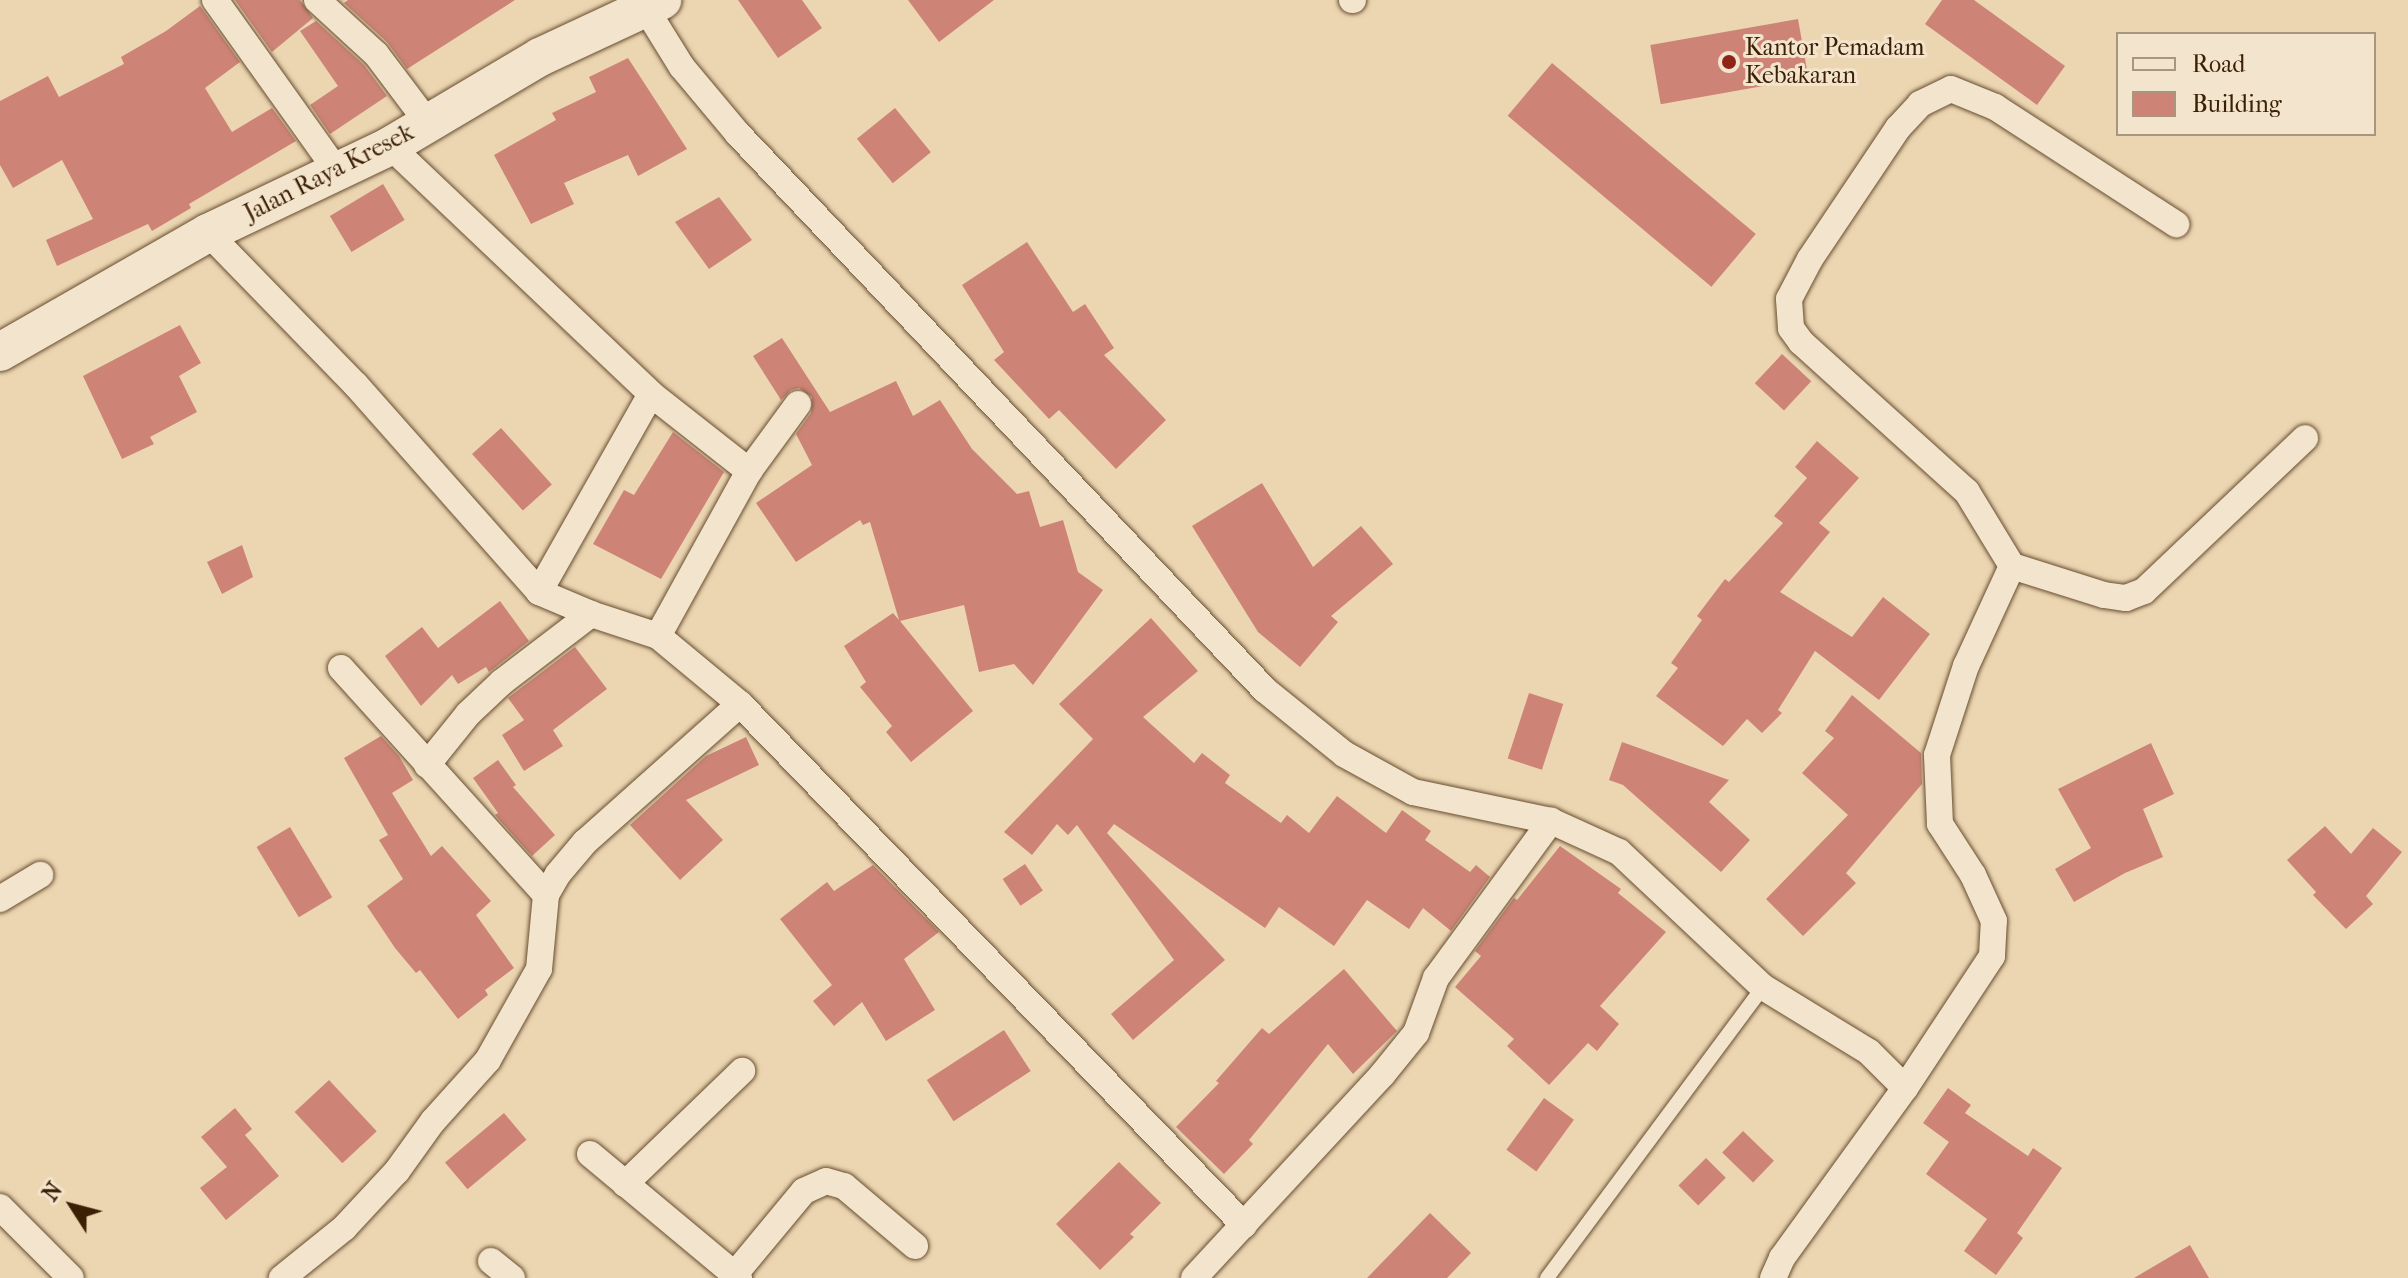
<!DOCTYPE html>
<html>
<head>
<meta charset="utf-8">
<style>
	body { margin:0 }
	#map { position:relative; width:2408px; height:1278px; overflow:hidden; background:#ecd6b2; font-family:"IM FELL French Canon",serif }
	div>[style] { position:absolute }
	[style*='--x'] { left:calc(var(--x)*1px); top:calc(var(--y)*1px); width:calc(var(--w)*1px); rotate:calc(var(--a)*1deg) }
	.building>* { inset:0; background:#cd8476; transform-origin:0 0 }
	.roads { filter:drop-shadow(0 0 2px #684e30) drop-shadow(0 0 2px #684e30) }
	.service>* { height:14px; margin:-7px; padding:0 7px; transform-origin:7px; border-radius:7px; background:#f3e4cd }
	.minor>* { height:26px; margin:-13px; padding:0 13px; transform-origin:13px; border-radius:13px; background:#f3e4cd }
	.secondary>* { height:38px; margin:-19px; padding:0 19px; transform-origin:19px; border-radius:19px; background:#f3e4cd }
	.dots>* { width:22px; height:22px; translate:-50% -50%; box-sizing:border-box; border:4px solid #f3e4cd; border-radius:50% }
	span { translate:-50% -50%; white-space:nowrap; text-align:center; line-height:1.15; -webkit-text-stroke:6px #f3e4cd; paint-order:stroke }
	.poi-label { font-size:24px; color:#3c2005 }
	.left { translate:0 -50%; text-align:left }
	.street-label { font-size:24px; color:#3c2005 }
	.legend { position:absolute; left:2116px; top:32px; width:260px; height:104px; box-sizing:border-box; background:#f3e4cd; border:2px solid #aa967d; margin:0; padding:10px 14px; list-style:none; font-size:24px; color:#3c2005 }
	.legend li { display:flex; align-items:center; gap:16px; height:40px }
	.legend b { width:40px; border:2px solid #aa967d }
	.north { position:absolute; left:32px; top:1166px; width:80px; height:80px; -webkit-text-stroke:6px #f3e4cd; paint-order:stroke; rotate:306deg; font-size:22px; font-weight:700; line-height:32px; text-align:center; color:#3c2005 }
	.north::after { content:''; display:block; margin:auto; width:28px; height:36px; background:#3c2005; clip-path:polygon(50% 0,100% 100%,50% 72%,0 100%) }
</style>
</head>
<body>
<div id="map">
	<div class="building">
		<div style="clip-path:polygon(235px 0,300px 0,313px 18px,272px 52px)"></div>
		<div style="clip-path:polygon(348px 0,515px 0,407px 69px,387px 42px,344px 3px)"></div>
		<div style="clip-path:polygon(738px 0,802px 0,822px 28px,778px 58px)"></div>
		<div style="clip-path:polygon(908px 0,994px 0,939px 42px)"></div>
		<div style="clip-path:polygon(1942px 0,1974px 0,2065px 66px,2037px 105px,1925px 24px)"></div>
		<div style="clip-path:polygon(200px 6px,240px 62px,205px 88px,232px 132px,272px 108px,296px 141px,189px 204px,191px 208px,152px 231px,148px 224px,57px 266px,46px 240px,93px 219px,62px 160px,13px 188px,0 165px,0 101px,48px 76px,59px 97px,124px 64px,121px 57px,166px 31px)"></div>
		<div style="left:1798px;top:19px;width:60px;height:150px;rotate:80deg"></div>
		<div style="clip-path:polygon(316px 21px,364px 65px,387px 96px,330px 134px,310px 105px,338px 86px,300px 31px)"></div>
		<div style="clip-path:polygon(628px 58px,687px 149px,638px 176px,628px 155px,564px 183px,574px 204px,531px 224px,494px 155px,556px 120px,552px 113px,596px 92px,589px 77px)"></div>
		<div style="left:1552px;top:63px;width:266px;height:69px;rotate:40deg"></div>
		<div style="left:895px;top:108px;width:57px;height:49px;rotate:51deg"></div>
		<div style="left:383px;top:184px;width:42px;height:62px;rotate:59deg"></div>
		<div style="clip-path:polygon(719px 197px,752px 240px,709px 269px,675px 222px)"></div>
		<div style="clip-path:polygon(1027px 242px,1073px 312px,1085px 304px,1114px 348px,1104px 355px,1166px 420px,1116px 469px,1059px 410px,1049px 419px,994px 360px,1004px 352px,962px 285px)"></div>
		<div style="clip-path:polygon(180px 325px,201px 363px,179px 376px,197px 412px,150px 437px,154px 444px,122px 459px,83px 376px)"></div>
		<div style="clip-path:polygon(782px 338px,830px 412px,896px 381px,913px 416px,940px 400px,972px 449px,1017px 494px,1029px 491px,1040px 527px,1063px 520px,1078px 572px,1103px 590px,1033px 685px,1014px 664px,979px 672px,964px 605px,900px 621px,973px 711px,911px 762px,886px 732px,892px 726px,860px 687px,866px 682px,844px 646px,893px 613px,899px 620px,870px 522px,863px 525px,860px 520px,796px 562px,756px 503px,812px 465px,796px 434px,811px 413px,812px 397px,799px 388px,791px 390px,781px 400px,753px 356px)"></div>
		<div style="left:1782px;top:354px;width:40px;height:40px;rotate:43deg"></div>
		<div style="left:501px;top:428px;width:76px;height:39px;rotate:48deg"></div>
		<div style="clip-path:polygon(673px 432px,724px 472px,661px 579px,593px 544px,624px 490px,634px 495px)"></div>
		<div style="clip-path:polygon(1817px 441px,1859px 478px,1819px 523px,1830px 532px,1780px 592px,1852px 637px,1883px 597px,1930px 634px,1879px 700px,1815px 651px,1778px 710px,1782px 713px,1762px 733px,1747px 719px,1723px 746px,1656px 696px,1678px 668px,1671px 663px,1702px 620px,1697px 616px,1725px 579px,1729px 582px,1783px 523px,1774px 516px,1807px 478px,1795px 467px)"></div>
		<div style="clip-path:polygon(1262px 483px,1313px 567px,1361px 526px,1393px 564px,1331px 616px,1338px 622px,1300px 667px,1258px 632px,1192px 526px)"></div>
		<div style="clip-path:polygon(242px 545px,253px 577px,222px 594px,207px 562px)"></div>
		<div style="clip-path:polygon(500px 601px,529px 641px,489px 672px,486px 667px,458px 684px,452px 675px,421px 706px,385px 656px,422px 627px,438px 648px)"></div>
		<div style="clip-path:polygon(1151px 618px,1198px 671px,1143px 717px,1194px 763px,1202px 753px,1230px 775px,1225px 783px,1281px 823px,1287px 815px,1309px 833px,1337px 796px,1386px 833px,1402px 810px,1431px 831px,1425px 840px,1470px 872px,1476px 865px,1490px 877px,1451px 931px,1423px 908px,1409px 929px,1367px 900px,1334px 946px,1279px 907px,1265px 928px,1114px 824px,1107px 833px,1225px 960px,1133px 1040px,1111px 1014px,1174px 960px,1077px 825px,1068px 835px,1057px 824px,1032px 855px,1004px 832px,1093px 739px,1059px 704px)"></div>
		<div style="clip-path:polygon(575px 647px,607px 689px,553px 730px,563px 746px,524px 771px,502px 735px,524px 720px,508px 698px)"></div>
		<div style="left:1529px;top:693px;width:36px;height:69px;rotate:18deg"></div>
		<div style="clip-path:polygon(1852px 695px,1921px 753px,1922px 784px,1846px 873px,1856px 883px,1803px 936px,1766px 899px,1848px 815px,1802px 773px,1834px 738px,1825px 731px)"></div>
		<div style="clip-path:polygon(381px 736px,399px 756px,413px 780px,392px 793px,431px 856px,442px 846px,491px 901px,476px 915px,514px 968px,485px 990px,488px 995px,458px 1019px,420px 970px,416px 973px,395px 948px,367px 906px,403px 879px,379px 840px,388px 835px,344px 758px)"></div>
		<div style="clip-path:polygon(746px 737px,759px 765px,686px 800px,723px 840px,680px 880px,630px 825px,706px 756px)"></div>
		<div style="clip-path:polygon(1622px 742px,1729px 780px,1709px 802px,1750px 840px,1721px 872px,1623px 785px,1609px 780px)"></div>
		<div style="clip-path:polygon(2151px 743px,2174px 794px,2143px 809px,2163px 857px,2125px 873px,2074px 902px,2055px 869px,2091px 848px,2058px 789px)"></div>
		<div style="clip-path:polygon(498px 760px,516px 785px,513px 787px,555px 835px,532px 856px,495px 815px,498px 813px,473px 778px)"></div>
		<div style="clip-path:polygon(2325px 826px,2351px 854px,2373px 828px,2402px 852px,2366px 896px,2373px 904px,2346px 929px,2313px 895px,2316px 892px,2287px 860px)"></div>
		<div style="left:290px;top:827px;width:82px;height:39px;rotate:59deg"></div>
		<div style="clip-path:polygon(1560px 846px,1621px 889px,1618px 893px,1666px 932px,1600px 1006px,1619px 1024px,1597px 1051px,1588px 1043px,1549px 1085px,1507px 1046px,1514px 1039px,1455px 987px,1481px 956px,1475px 951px,1514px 898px,1517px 900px)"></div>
		<div style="left:1025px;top:864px;width:32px;height:27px;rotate:56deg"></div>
		<div style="clip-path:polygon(873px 865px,939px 932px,904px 959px,935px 1010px,886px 1041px,862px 1002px,834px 1026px,813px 1001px,832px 985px,780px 919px,827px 882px,834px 891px)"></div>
		<div style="clip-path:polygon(1344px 969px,1397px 1031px,1353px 1074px,1328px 1044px,1249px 1140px,1253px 1144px,1224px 1174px,1176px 1127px,1219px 1083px,1216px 1081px,1262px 1028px,1269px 1034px)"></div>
		<div style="left:1004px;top:1030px;width:49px;height:92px;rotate:57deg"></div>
		<div style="left:329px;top:1080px;width:70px;height:47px;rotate:47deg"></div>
		<div style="clip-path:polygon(1948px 1088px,1971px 1105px,1965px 1113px,2028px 1156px,2033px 1148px,2062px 1168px,2017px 1233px,2023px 1238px,1996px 1275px,1964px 1251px,1987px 1219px,1926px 1174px,1949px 1142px,1923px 1123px)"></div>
		<div style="left:1544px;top:1098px;width:37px;height:64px;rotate:36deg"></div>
		<div style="clip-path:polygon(235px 1108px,252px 1129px,245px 1135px,279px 1176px,226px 1220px,200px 1188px,227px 1167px,201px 1137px)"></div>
		<div style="left:504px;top:1113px;width:35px;height:77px;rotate:50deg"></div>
		<div style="left:1743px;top:1131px;width:43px;height:30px;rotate:44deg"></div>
		<div style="left:1706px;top:1158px;width:28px;height:39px;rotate:45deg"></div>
		<div style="clip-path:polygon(1119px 1162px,1161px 1203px,1130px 1234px,1134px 1237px,1100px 1270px,1056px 1224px)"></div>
		<div style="clip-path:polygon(1430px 1213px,1471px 1253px,1447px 1278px,1367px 1278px)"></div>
		<div style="clip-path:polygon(2190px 1245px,2209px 1278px,2134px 1278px)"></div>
	</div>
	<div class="roads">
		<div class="service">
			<div style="--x:1547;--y:1278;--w:362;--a:-53.4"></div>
		</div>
		<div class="minor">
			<div style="--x:215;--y:0;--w:210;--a:54.5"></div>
			<div style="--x:317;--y:0;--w:80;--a:42.5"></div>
			<div style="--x:376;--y:54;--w:86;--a:53"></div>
			<div style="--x:1352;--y:0;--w:1;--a:0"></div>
			<div style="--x:646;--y:9;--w:68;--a:58.2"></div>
			<div style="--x:682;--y:67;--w:87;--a:50.1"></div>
			<div style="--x:738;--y:134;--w:766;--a:46.53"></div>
			<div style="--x:1265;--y:690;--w:102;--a:39"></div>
			<div style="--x:1344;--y:754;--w:79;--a:28.8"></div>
			<div style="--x:1413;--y:792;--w:141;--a:11.9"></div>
			<div style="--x:1551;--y:821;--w:75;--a:24.5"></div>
			<div style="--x:1619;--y:852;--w:197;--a:43.2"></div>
			<div style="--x:1763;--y:987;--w:124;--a:31.5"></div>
			<div style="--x:1869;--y:1052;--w:51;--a:45"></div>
			<div style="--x:1905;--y:1088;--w:210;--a:125.9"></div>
			<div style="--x:1782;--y:1258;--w:22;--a:114"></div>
			<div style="--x:390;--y:146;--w:360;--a:43.5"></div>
			<div style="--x:651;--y:394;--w:125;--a:38.2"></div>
			<div style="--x:208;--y:233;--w:212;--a:45.8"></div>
			<div style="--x:356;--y:385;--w:276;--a:48.5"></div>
			<div style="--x:539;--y:592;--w:56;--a:22.9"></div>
			<div style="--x:591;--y:614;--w:71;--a:18.2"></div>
			<div style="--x:658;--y:636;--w:107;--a:39.7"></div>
			<div style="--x:740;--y:704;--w:208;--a:138.3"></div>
			<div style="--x:585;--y:842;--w:42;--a:130.2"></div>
			<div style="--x:558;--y:874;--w:24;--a:120"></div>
			<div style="--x:546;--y:895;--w:74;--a:95.4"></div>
			<div style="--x:539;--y:969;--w:104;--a:119.3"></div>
			<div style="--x:488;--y:1060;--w:82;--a:132"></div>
			<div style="--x:433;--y:1121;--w:62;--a:125.8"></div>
			<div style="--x:397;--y:1171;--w:78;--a:132.9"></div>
			<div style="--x:344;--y:1228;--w:80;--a:141.1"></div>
			<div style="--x:2012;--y:566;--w:96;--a:17.5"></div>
			<div style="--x:2104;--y:595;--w:22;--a:8"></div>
			<div style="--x:2126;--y:598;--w:19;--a:-21"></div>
			<div style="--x:2144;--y:591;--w:222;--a:-43.5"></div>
			<div style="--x:539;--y:592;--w:227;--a:-60.5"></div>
			<div style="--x:658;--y:636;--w:188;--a:-61.1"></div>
			<div style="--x:749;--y:471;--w:83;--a:-53.8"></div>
			<div style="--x:341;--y:668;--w:306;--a:47.9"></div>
			<div style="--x:740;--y:704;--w:725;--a:45.95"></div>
			<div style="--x:427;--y:765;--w:65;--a:-51.2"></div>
			<div style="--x:468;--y:714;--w:47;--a:-43.3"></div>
			<div style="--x:502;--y:682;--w:112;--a:-37.4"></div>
			<div style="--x:0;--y:899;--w:47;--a:-31"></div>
			<div style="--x:1905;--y:1088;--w:158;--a:-56.6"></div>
			<div style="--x:1992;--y:956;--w:35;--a:-87"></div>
			<div style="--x:1994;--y:921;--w:51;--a:-114.5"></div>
			<div style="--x:1973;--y:875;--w:61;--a:-122.9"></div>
			<div style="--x:1940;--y:824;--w:69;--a:-92.5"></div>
			<div style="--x:1937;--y:755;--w:94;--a:-72"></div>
			<div style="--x:1966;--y:666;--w:110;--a:-65.3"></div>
			<div style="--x:2012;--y:566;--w:87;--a:-121.3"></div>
			<div style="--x:1967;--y:492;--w:224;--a:-137.9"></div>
			<div style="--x:1801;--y:342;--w:17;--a:-126"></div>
			<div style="--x:1791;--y:328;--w:29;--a:-94"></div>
			<div style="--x:1789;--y:299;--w:45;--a:-62.3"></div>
			<div style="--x:1810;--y:259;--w:158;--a:-56.1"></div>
			<div style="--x:1898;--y:128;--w:33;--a:-47"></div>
			<div style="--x:1920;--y:104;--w:34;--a:-26"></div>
			<div style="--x:1951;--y:89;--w:48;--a:22.2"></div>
			<div style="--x:1995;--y:107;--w:216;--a:32.9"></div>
			<div style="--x:590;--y:1154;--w:194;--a:39.8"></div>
			<div style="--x:625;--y:1184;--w:163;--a:-44"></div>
			<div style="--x:0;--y:1207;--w:100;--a:45"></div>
			<div style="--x:491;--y:1261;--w:27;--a:39"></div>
			<div style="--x:735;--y:1274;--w:108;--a:-50.3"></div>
			<div style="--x:804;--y:1191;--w:24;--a:-24"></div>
			<div style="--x:826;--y:1181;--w:19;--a:16"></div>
			<div style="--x:844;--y:1186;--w:93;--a:40.2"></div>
			<div style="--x:1194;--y:1278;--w:277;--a:-47.2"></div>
			<div style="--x:1382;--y:1075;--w:54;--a:-51"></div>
			<div style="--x:1416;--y:1033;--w:59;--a:-70"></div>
			<div style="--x:1436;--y:978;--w:195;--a:-53.8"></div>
		</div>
		<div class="secondary">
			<div style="--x:0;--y:352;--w:240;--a:-29.8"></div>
			<div style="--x:208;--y:233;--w:202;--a:-25.5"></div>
			<div style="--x:390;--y:146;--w:174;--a:-30.7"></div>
			<div style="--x:540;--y:57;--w:135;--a:-25"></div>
		</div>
	</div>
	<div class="dots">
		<div style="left:1729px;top:62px;background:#8f2418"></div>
	</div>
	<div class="poi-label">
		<span class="left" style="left:1745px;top:62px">Kantor Pemadam<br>Kebakaran</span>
	</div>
	<div class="street-label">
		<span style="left:329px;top:173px;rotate:-27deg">Jalan Raya Kresek</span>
	</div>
	<ul class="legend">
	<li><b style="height:10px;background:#f3e4cd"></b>Road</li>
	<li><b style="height:22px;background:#cd8476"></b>Building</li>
	</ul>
	<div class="north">N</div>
</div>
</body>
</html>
